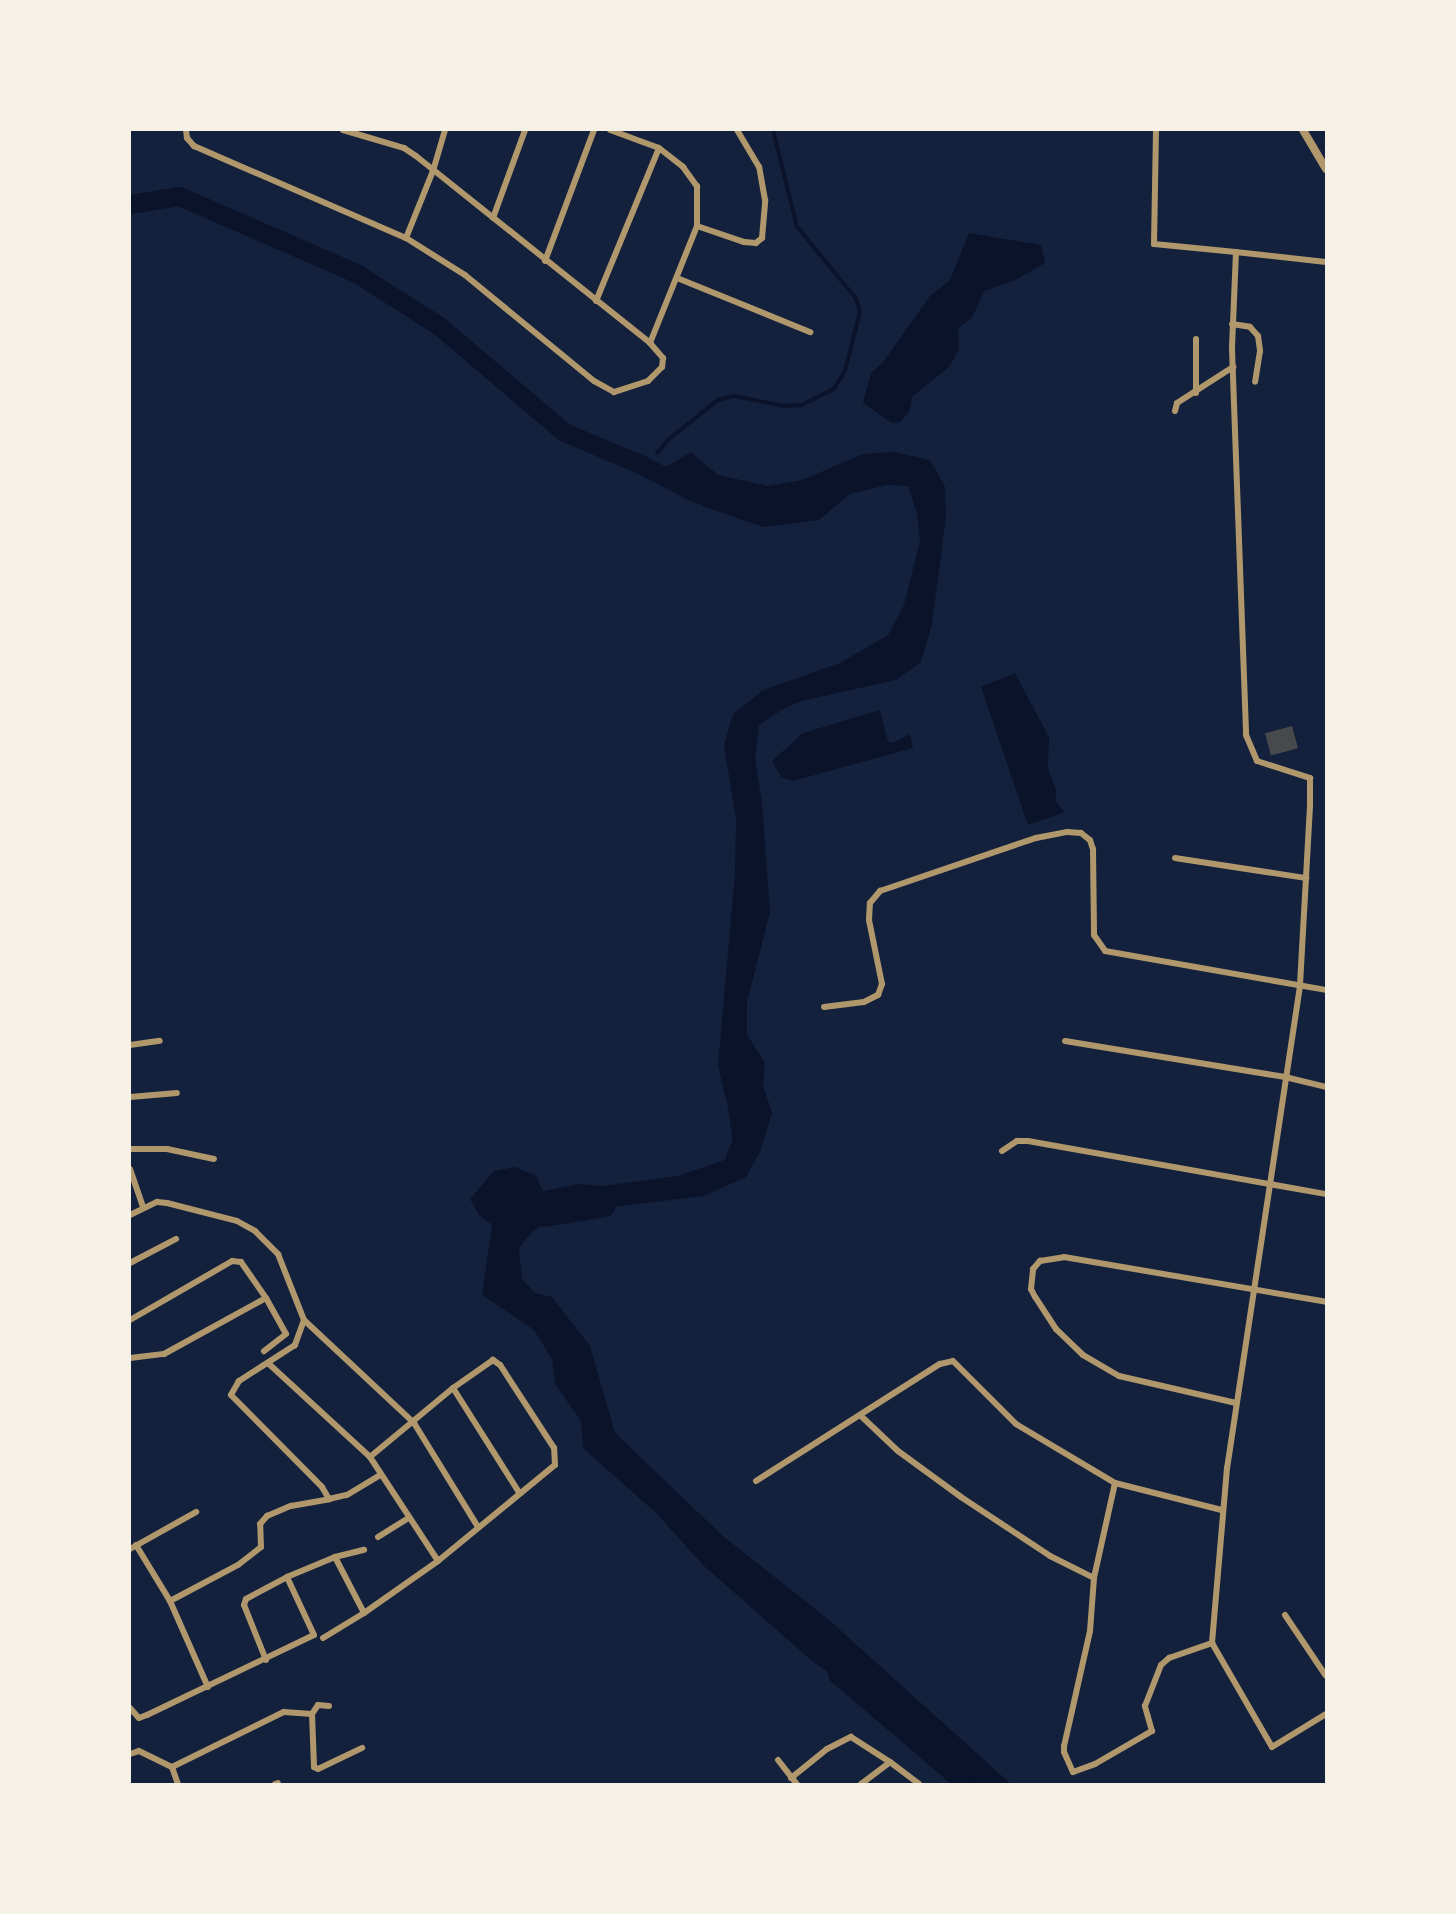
<!DOCTYPE html>
<html>
<head>
<meta charset="utf-8">
<style>
	body { margin:0 }
	#map { position:relative; width:1456px; height:1914px; overflow:hidden; background:#14213d; font-family:Georgia,serif }
	div>[style] { position:absolute }
	[style*='--x'] { left:calc(var(--x)*1px); top:calc(var(--y)*1px); width:calc(var(--w)*1px); rotate:calc(var(--a)*1deg) }
	.water>* { inset:0; background:#0b132b }
	.stream>* { height:3.5px; margin:-1.75px; padding:0 1.75px; transform-origin:1.75px; border-radius:1.75px; background:#0b132b }
	.river>* { height:19px; margin:-9.5px; padding:0 9.5px; transform-origin:9.5px; border-radius:9.5px; background:#0b132b }
	.building>* { inset:0; background:#48494c; transform-origin:0 0 }
	.minor>* { height:6px; margin:-3px; padding:0 3px; transform-origin:3px; border-radius:3px; background:#b1986c }
	.tertiary>* { height:8px; margin:-4px; padding:0 4px; transform-origin:4px; border-radius:4px; background:#b1986c }
	span { translate:-50% -50%; white-space:nowrap; text-align:center; line-height:1.15; -webkit-text-stroke:7px #f6f1e7; paint-order:stroke }
	.frame { position:absolute; inset:0; border:131px solid #f6f1e7; pointer-events:none }
</style>
</head>
<body>
<div id="map">
	<div class="water">
		<div style="clip-path:polygon(969px 233px,1041px 245px,1045px 263px,1014px 281px,984px 291px,972px 318px,958px 328px,959px 349px,950px 366px,912px 397px,910px 411px,900px 422px,892px 423px,863px 403px,871px 373px,883px 362px,930px 296px,950px 280px)"></div>
		<div style="clip-path:polygon(691px 452px,718px 475px,768px 486px,802px 480px,863px 454px,894px 452px,930px 460px,945px 487px,946px 517px,932px 624px,921px 662px,896px 680px,801px 701px,785px 708px,759px 725px,755px 759px,762px 802px,770px 912px,747px 1003px,747px 1034px,765px 1063px,763px 1085px,772px 1113px,760px 1152px,746px 1177px,703px 1196px,574px 1212px,555px 1217px,533px 1231px,519px 1248px,522px 1279px,535px 1293px,552px 1297px,590px 1346px,615px 1433px,723px 1536px,829px 1620px,1011px 1784px,960px 1784px,899px 1724px,811px 1660px,703px 1565px,657px 1514px,583px 1448px,581px 1421px,555px 1384px,552px 1359px,534px 1330px,482px 1295px,492px 1225px,479px 1215px,470px 1199px,494px 1171px,515px 1167px,536px 1176px,543px 1191px,579px 1184px,602px 1186px,678px 1176px,724px 1160px,741px 1141px,740px 1111px,725px 1097px,718px 1065px,735px 872px,736px 819px,724px 745px,733px 714px,763px 690px,840px 663px,888px 635px,904px 605px,920px 541px,917px 514px,908px 486px,887px 485px,850px 494px,819px 520px,763px 527px,702px 506px,661px 470px)"></div>
		<div style="clip-path:polygon(1015px 673px,1049px 737px,1048px 768px,1056px 790px,1056px 802px,1065px 812px,1028px 825px,981px 687px)"></div>
		<div style="clip-path:polygon(880px 710px,888px 741px,893px 743px,910px 734px,913px 748px,793px 781px,781px 777px,772px 761px,803px 733px)"></div>
	</div>
	<div class="stream">
		<div style="--x:657;--y:453;--w:18;--a:-49"></div>
		<div style="--x:669;--y:439;--w:63;--a:-38.5"></div>
		<div style="--x:718;--y:400;--w:16;--a:-14"></div>
		<div style="--x:734;--y:396;--w:51;--a:11.3"></div>
		<div style="--x:784;--y:406;--w:18;--a:-3"></div>
		<div style="--x:802;--y:405;--w:36;--a:-27"></div>
		<div style="--x:834;--y:389;--w:21;--a:-59"></div>
		<div style="--x:845;--y:371;--w:61;--a:-75.7"></div>
		<div style="--x:860;--y:312;--w:14;--a:-107"></div>
		<div style="--x:856;--y:299;--w:93;--a:-129.3"></div>
		<div style="--x:797;--y:227;--w:100;--a:-103.9"></div>
	</div>
	<div class="river">
		<div style="--x:130;--y:204;--w:50;--a:-9.3"></div>
		<div style="--x:179;--y:196;--w:193;--a:23.5"></div>
		<div style="--x:356;--y:273;--w:97;--a:32.4"></div>
		<div style="--x:438;--y:325;--w:165;--a:40.3"></div>
		<div style="--x:564;--y:432;--w:85;--a:22.9"></div>
		<div style="--x:642;--y:465;--w:63;--a:27.4"></div>
		<div style="--x:733;--y:1081;--w:61;--a:81.5"></div>
		<div style="--x:742;--y:1141;--w:17;--a:114"></div>
		<div style="--x:545;--y:1217;--w:61;--a:-9.5"></div>
		<div style="--x:837;--y:1674;--w:170;--a:40.5"></div>
	</div>
	<div class="building">
		<div style="left:1292px;top:726px;width:23px;height:28px;rotate:75deg"></div>
	</div>
	<div class="minor">
		<div style="--x:186;--y:130;--w:8;--a:83"></div>
		<div style="--x:187;--y:138;--w:11;--a:49"></div>
		<div style="--x:194;--y:146;--w:231;--a:23.5"></div>
		<div style="--x:406;--y:238;--w:72;--a:-68.1"></div>
		<div style="--x:433;--y:171;--w:43;--a:-73.7"></div>
		<div style="--x:343;--y:130;--w:64;--a:16.4"></div>
		<div style="--x:404;--y:148;--w:14;--a:34"></div>
		<div style="--x:416;--y:156;--w:300;--a:38.6"></div>
		<div style="--x:650;--y:343;--w:20;--a:49"></div>
		<div style="--x:663;--y:358;--w:9;--a:96"></div>
		<div style="--x:662;--y:367;--w:20;--a:135"></div>
		<div style="--x:648;--y:381;--w:36;--a:162"></div>
		<div style="--x:614;--y:392;--w:23;--a:-151"></div>
		<div style="--x:594;--y:381;--w:167;--a:-140.6"></div>
		<div style="--x:465;--y:275;--w:70;--a:-147.9"></div>
		<div style="--x:1156;--y:130;--w:114;--a:91"></div>
		<div style="--x:1154;--y:244;--w:82;--a:5.6"></div>
		<div style="--x:659;--y:148;--w:31;--a:38"></div>
		<div style="--x:683;--y:167;--w:24;--a:54"></div>
		<div style="--x:697;--y:186;--w:40;--a:90"></div>
		<div style="--x:493;--y:218;--w:94;--a:-70"></div>
		<div style="--x:545;--y:261;--w:140;--a:-69.5"></div>
		<div style="--x:1326;--y:262;--w:91;--a:-173.7"></div>
		<div style="--x:1236;--y:252;--w:97;--a:92.4"></div>
		<div style="--x:1232;--y:349;--w:386;--a:87.9"></div>
		<div style="--x:1246;--y:735;--w:28;--a:67"></div>
		<div style="--x:1257;--y:761;--w:56;--a:17.8"></div>
		<div style="--x:1310;--y:778;--w:28;--a:90"></div>
		<div style="--x:1310;--y:806;--w:180;--a:93.2"></div>
		<div style="--x:1300;--y:986;--w:487;--a:98.6"></div>
		<div style="--x:1227;--y:1468;--w:176;--a:94.9"></div>
		<div style="--x:1212;--y:1643;--w:120;--a:60"></div>
		<div style="--x:1272;--y:1747;--w:63;--a:-31.4"></div>
		<div style="--x:677;--y:278;--w:144;--a:22.1"></div>
		<div style="--x:596;--y:301;--w:165;--a:-67.6"></div>
		<div style="--x:659;--y:148;--w:52;--a:-159.8"></div>
		<div style="--x:1232;--y:324;--w:18;--a:9"></div>
		<div style="--x:1250;--y:327;--w:12;--a:48"></div>
		<div style="--x:1258;--y:336;--w:15;--a:82"></div>
		<div style="--x:1260;--y:351;--w:31;--a:99"></div>
		<div style="--x:650;--y:343;--w:126;--a:-68.1"></div>
		<div style="--x:697;--y:226;--w:50;--a:18.8"></div>
		<div style="--x:744;--y:242;--w:12;--a:5"></div>
		<div style="--x:756;--y:243;--w:8;--a:-40"></div>
		<div style="--x:762;--y:238;--w:38;--a:-85"></div>
		<div style="--x:765;--y:200;--w:34;--a:-100"></div>
		<div style="--x:759;--y:167;--w:43;--a:-120.7"></div>
		<div style="--x:1196;--y:393;--w:54;--a:-90"></div>
		<div style="--x:1175;--y:411;--w:8;--a:-76"></div>
		<div style="--x:1177;--y:403;--w:67;--a:-32.7"></div>
		<div style="--x:1175;--y:858;--w:133;--a:8.7"></div>
		<div style="--x:824;--y:1007;--w:40;--a:-7.1"></div>
		<div style="--x:864;--y:1002;--w:16;--a:-27"></div>
		<div style="--x:878;--y:995;--w:12;--a:-70"></div>
		<div style="--x:882;--y:984;--w:65;--a:-101.5"></div>
		<div style="--x:869;--y:920;--w:17;--a:-87"></div>
		<div style="--x:870;--y:903;--w:16;--a:-50"></div>
		<div style="--x:880;--y:891;--w:165;--a:-18.8"></div>
		<div style="--x:1036;--y:838;--w:32;--a:-11"></div>
		<div style="--x:1067;--y:832;--w:14;--a:4"></div>
		<div style="--x:1081;--y:833;--w:11;--a:38"></div>
		<div style="--x:1090;--y:840;--w:9;--a:72"></div>
		<div style="--x:1093;--y:849;--w:86;--a:89.3"></div>
		<div style="--x:1094;--y:935;--w:19;--a:55"></div>
		<div style="--x:1105;--y:951;--w:224;--a:10"></div>
		<div style="--x:1065;--y:1041;--w:223;--a:9.3"></div>
		<div style="--x:1285;--y:1077;--w:42;--a:13.7"></div>
		<div style="--x:130;--y:1045;--w:30;--a:-8"></div>
		<div style="--x:130;--y:1097;--w:47;--a:-4.9"></div>
		<div style="--x:130;--y:1149;--w:37;--a:0"></div>
		<div style="--x:167;--y:1149;--w:48;--a:12"></div>
		<div style="--x:1002;--y:1151;--w:18;--a:-34"></div>
		<div style="--x:1017;--y:1141;--w:11;--a:0"></div>
		<div style="--x:1028;--y:1141;--w:303;--a:10.1"></div>
		<div style="--x:130;--y:1169;--w:40;--a:71.1"></div>
		<div style="--x:130;--y:1215;--w:30;--a:-26"></div>
		<div style="--x:157;--y:1202;--w:10;--a:6"></div>
		<div style="--x:167;--y:1203;--w:72;--a:14.4"></div>
		<div style="--x:237;--y:1221;--w:21;--a:29"></div>
		<div style="--x:255;--y:1231;--w:33;--a:45"></div>
		<div style="--x:278;--y:1254;--w:71;--a:68.5"></div>
		<div style="--x:304;--y:1320;--w:151;--a:43.1"></div>
		<div style="--x:414;--y:1423;--w:122;--a:58.4"></div>
		<div style="--x:130;--y:1263;--w:52;--a:-27.6"></div>
		<div style="--x:130;--y:1320;--w:118;--a:-30"></div>
		<div style="--x:232;--y:1261;--w:9;--a:6"></div>
		<div style="--x:241;--y:1262;--w:44;--a:55.2"></div>
		<div style="--x:304;--y:1320;--w:27;--a:110"></div>
		<div style="--x:295;--y:1345;--w:67;--a:147.3"></div>
		<div style="--x:239;--y:1381;--w:16;--a:120"></div>
		<div style="--x:231;--y:1395;--w:129;--a:45.3"></div>
		<div style="--x:322;--y:1487;--w:14;--a:60"></div>
		<div style="--x:329;--y:1499;--w:18;--a:-13"></div>
		<div style="--x:347;--y:1495;--w:39;--a:-31"></div>
		<div style="--x:130;--y:1358;--w:34;--a:-7"></div>
		<div style="--x:164;--y:1354;--w:116;--a:-28.8"></div>
		<div style="--x:266;--y:1298;--w:41;--a:60.9"></div>
		<div style="--x:286;--y:1334;--w:28;--a:142"></div>
		<div style="--x:269;--y:1364;--w:137;--a:42.6"></div>
		<div style="--x:453;--y:1388;--w:125;--a:57.7"></div>
		<div style="--x:1236;--y:1403;--w:120;--a:-167"></div>
		<div style="--x:1119;--y:1376;--w:42;--a:-149.7"></div>
		<div style="--x:1083;--y:1355;--w:37;--a:-136"></div>
		<div style="--x:1056;--y:1329;--w:38;--a:-123"></div>
		<div style="--x:1035;--y:1297;--w:9;--a:-117"></div>
		<div style="--x:1031;--y:1289;--w:20;--a:-84"></div>
		<div style="--x:1033;--y:1269;--w:11;--a:-49"></div>
		<div style="--x:1040;--y:1261;--w:24;--a:-9"></div>
		<div style="--x:1064;--y:1257;--w:266;--a:9.7"></div>
		<div style="--x:860;--y:1415;--w:52;--a:43.5"></div>
		<div style="--x:898;--y:1451;--w:78;--a:36.1"></div>
		<div style="--x:961;--y:1497;--w:107;--a:33.5"></div>
		<div style="--x:1050;--y:1556;--w:49;--a:26.6"></div>
		<div style="--x:756;--y:1481;--w:218;--a:-32.5"></div>
		<div style="--x:940;--y:1364;--w:13;--a:-13"></div>
		<div style="--x:953;--y:1361;--w:89;--a:45"></div>
		<div style="--x:1016;--y:1424;--w:115;--a:30.8"></div>
		<div style="--x:1115;--y:1483;--w:110;--a:14.2"></div>
		<div style="--x:1115;--y:1483;--w:97;--a:102.5"></div>
		<div style="--x:1094;--y:1578;--w:53;--a:94.3"></div>
		<div style="--x:1090;--y:1631;--w:118;--a:102.7"></div>
		<div style="--x:1064;--y:1746;--w:6;--a:90"></div>
		<div style="--x:1064;--y:1752;--w:22;--a:66"></div>
		<div style="--x:1073;--y:1772;--w:23;--a:-20"></div>
		<div style="--x:1095;--y:1764;--w:66;--a:-30.1"></div>
		<div style="--x:1152;--y:1731;--w:26;--a:-106"></div>
		<div style="--x:1145;--y:1706;--w:44;--a:-68.7"></div>
		<div style="--x:1161;--y:1665;--w:11;--a:-41"></div>
		<div style="--x:1169;--y:1658;--w:46;--a:-19.2"></div>
		<div style="--x:378;--y:1537;--w:36;--a:-32"></div>
		<div style="--x:136;--y:1545;--w:66;--a:58.7"></div>
		<div style="--x:170;--y:1601;--w:94;--a:66.2"></div>
		<div style="--x:130;--y:1549;--w:76;--a:-29.3"></div>
		<div style="--x:335;--y:1557;--w:30;--a:-14"></div>
		<div style="--x:170;--y:1601;--w:77;--a:-27.9"></div>
		<div style="--x:238;--y:1565;--w:29;--a:-38"></div>
		<div style="--x:261;--y:1547;--w:23;--a:-92"></div>
		<div style="--x:260;--y:1524;--w:11;--a:-49"></div>
		<div style="--x:267;--y:1516;--w:26;--a:-23"></div>
		<div style="--x:291;--y:1506;--w:39;--a:-10"></div>
		<div style="--x:364;--y:1613;--w:90;--a:-35.1"></div>
		<div style="--x:438;--y:1561;--w:151;--a:-39.4"></div>
		<div style="--x:555;--y:1465;--w:17;--a:-93"></div>
		<div style="--x:554;--y:1448;--w:99;--a:-123"></div>
		<div style="--x:500;--y:1365;--w:9;--a:-144"></div>
		<div style="--x:493;--y:1360;--w:49;--a:145"></div>
		<div style="--x:453;--y:1388;--w:108;--a:140.3"></div>
		<div style="--x:370;--y:1457;--w:124;--a:56.8"></div>
		<div style="--x:1285;--y:1615;--w:73;--a:56.1"></div>
		<div style="--x:266;--y:1660;--w:59;--a:-111.8"></div>
		<div style="--x:244;--y:1605;--w:6;--a:-72"></div>
		<div style="--x:246;--y:1599;--w:47;--a:-28.2"></div>
		<div style="--x:287;--y:1577;--w:52;--a:-22.6"></div>
		<div style="--x:335;--y:1557;--w:63;--a:62.6"></div>
		<div style="--x:364;--y:1613;--w:48;--a:148.6"></div>
		<div style="--x:329;--y:1706;--w:11;--a:-175"></div>
		<div style="--x:318;--y:1705;--w:11;--a:124"></div>
		<div style="--x:312;--y:1714;--w:53;--a:87.8"></div>
		<div style="--x:314;--y:1767;--w:4;--a:27"></div>
		<div style="--x:318;--y:1769;--w:49;--a:-25.5"></div>
		<div style="--x:130;--y:1708;--w:13;--a:48"></div>
		<div style="--x:139;--y:1718;--w:9;--a:-21"></div>
		<div style="--x:147;--y:1715;--w:185;--a:-25.6"></div>
		<div style="--x:314;--y:1635;--w:64;--a:-115"></div>
		<div style="--x:130;--y:1754;--w:9;--a:-18"></div>
		<div style="--x:139;--y:1751;--w:37;--a:26"></div>
		<div style="--x:172;--y:1767;--w:18;--a:71"></div>
		<div style="--x:778;--y:1760;--w:31;--a:52"></div>
		<div style="--x:172;--y:1767;--w:125;--a:-26.2"></div>
		<div style="--x:284;--y:1712;--w:28;--a:4"></div>
		<div style="--x:791;--y:1778;--w:46;--a:-38.9"></div>
		<div style="--x:827;--y:1749;--w:27;--a:-27"></div>
		<div style="--x:851;--y:1737;--w:46;--a:32.7"></div>
		<div style="--x:275;--y:1784;--w:3;--a:-18"></div>
		<div style="--x:861;--y:1784;--w:36;--a:-37"></div>
		<div style="--x:890;--y:1762;--w:36;--a:37"></div>
	</div>
	<div class="tertiary">
		<div style="--x:1303;--y:130;--w:45;--a:59.5"></div>
	</div>
	<div class="frame"></div>
</div>
</body>
</html>
